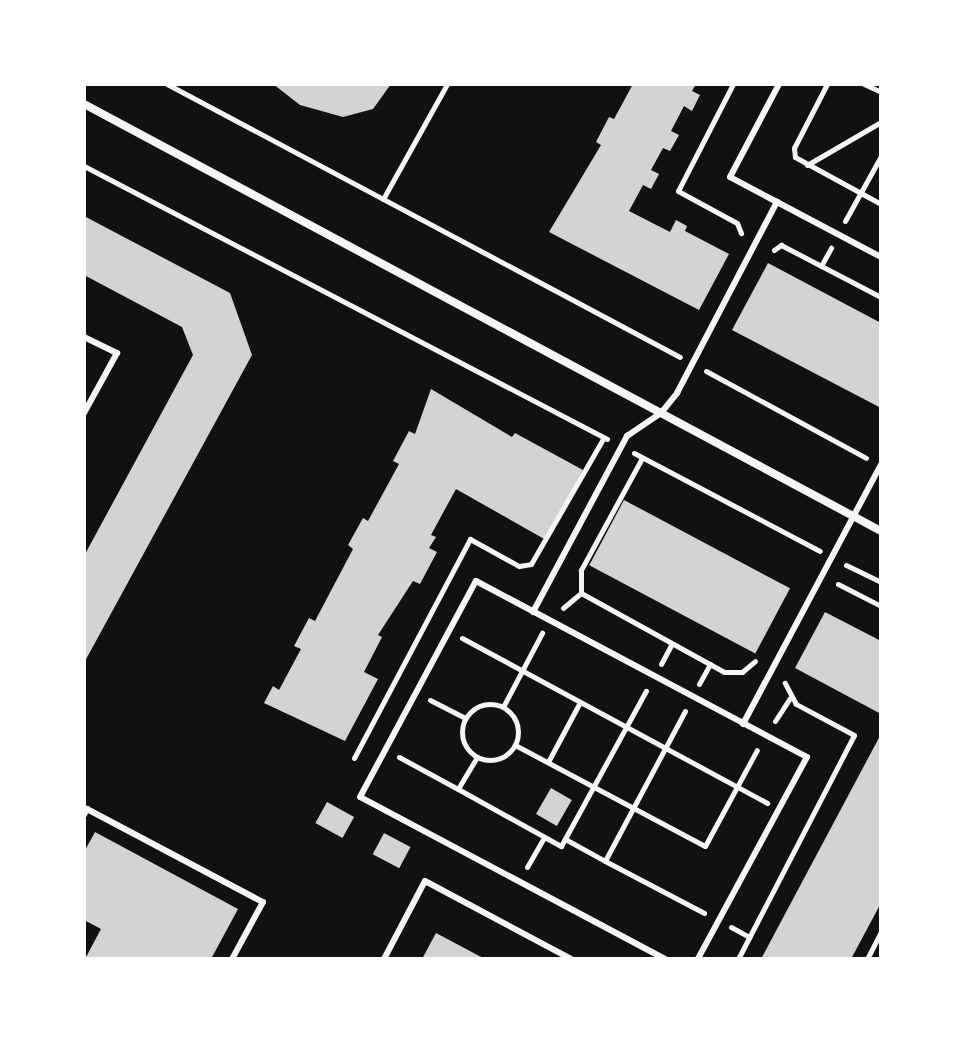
<!DOCTYPE html>
<html>
<head>
<meta charset="utf-8">
<style>
	body { margin:0 }
	#map { position:relative; width:965px; height:1043px; overflow:hidden; background:#111; font-family:Commissioner,sans-serif }
	div>[style] { position:absolute }
	[style*='--x'] { left:calc(var(--x)*1px); top:calc(var(--y)*1px); width:calc(var(--w)*1px); rotate:calc(var(--a)*1deg) }
	.building>* { inset:0; background:#d3d3d3; transform-origin:0 0 }
	.path>* { height:5px; margin:-2.5px; padding:0 2.5px; transform-origin:2.5px; border-radius:2.5px; background:#f5f5f5 }
	.path>.ring { margin:-2.5px; padding:0; box-sizing:content-box; background:none; border:5px solid #f5f5f5; border-radius:50% }
	.service>* { height:6px; margin:-3px; padding:0 3px; transform-origin:3px; border-radius:3px; background:#f5f5f5 }
	.minor>* { height:8px; margin:-4px; padding:0 4px; transform-origin:4px; border-radius:4px; background:#f5f5f5 }
	span { translate:-50% -50%; white-space:nowrap; text-align:center; line-height:1.15; -webkit-text-stroke:7px #fff; paint-order:stroke }
	.frame { position:absolute; inset:0; border:86px solid #fff; pointer-events:none }
</style>
</head>
<body>
<div id="map">
	<div class="building">
		<div style="clip-path:polygon(273px 84px,391px 84px,373px 109px,343px 117px,300px 105px)"></div>
		<div style="clip-path:polygon(633px 84px,696px 84px,692px 91px,700px 95px,692px 111px,684px 106px,671px 131px,679px 135px,670px 151px,663px 148px,651px 170px,659px 174px,651px 189px,643px 185px,629px 211px,670px 232px,676px 220px,687px 226px,685px 231px,729px 254px,699px 310px,549px 232px,601px 145px,596px 142px,609px 117px,614px 119px)"></div>
		<div style="clip-path:polygon(84px 216px,230px 293px,252px 355px,84px 663px,84px 556px,193px 355px,182px 327px,84px 275px)"></div>
		<div style="clip-path:polygon(768px 263px,881px 323px,881px 408px,732px 330px)"></div>
		<div style="clip-path:polygon(431px 389px,512px 437px,515px 433px,583px 470px,546px 540px,456px 489px,431px 535px,436px 537px,429px 548px,437px 552px,420px 584px,413px 581px,378px 635px,382px 637px,364px 672px,378px 679px,345px 741px,264px 703px,273px 686px,279px 690px,301px 649px,294px 646px,309px 618px,315px 621px,353px 549px,348px 545px,363px 518px,368px 521px,399px 464px,393px 461px,409px 431px,415px 434px)"></div>
		<div style="left:624px;top:500px;width:188px;height:74px;rotate:28deg"></div>
		<div style="clip-path:polygon(825px 612px,881px 641px,881px 714px,795px 668px)"></div>
		<div style="clip-path:polygon(881px 734px,881px 903px,851px 959px,761px 959px)"></div>
		<div style="left:551px;top:788px;width:24px;height:30px;rotate:30deg"></div>
		<div style="left:327px;top:802px;width:31px;height:24px;rotate:29deg"></div>
		<div style="clip-path:polygon(95px 832px,238px 909px,211px 959px,85px 959px,101px 929px,84px 920px,84px 852px)"></div>
		<div style="left:384px;top:833px;width:30px;height:24px;rotate:28deg"></div>
		<div style="clip-path:polygon(436px 933px,485px 959px,422px 959px)"></div>
	</div>
	<div class="path">
		<div style="--x:167;--y:84;--w:581;--a:28.02"></div>
		<div style="--x:733;--y:84;--w:120;--a:117.2"></div>
		<div style="--x:678;--y:191;--w:67;--a:28.5"></div>
		<div style="--x:737;--y:223;--w:11;--a:68"></div>
		<div style="--x:827;--y:84;--w:72;--a:117.3"></div>
		<div style="--x:794;--y:148;--w:9;--a:84"></div>
		<div style="--x:795;--y:157;--w:98;--a:28.7"></div>
		<div style="--x:864;--y:84;--w:19;--a:25"></div>
		<div style="--x:807;--y:165;--w:86;--a:-30.2"></div>
		<div style="--x:84;--y:166;--w:590;--a:27.56"></div>
		<div style="--x:383;--y:199;--w:132;--a:-60.9"></div>
		<div style="--x:845;--y:221;--w:74;--a:-61"></div>
		<div style="--x:774;--y:250;--w:9;--a:-36"></div>
		<div style="--x:781;--y:245;--w:113;--a:27.5"></div>
		<div style="--x:821;--y:266;--w:21;--a:-61"></div>
		<div style="--x:706;--y:371;--w:182;--a:28.5"></div>
		<div style="--x:634;--y:453;--w:210;--a:27.8"></div>
		<div style="--x:642;--y:458;--w:128;--a:118.6"></div>
		<div style="--x:581;--y:570;--w:23;--a:90"></div>
		<div style="--x:581;--y:593;--w:163;--a:28.9"></div>
		<div style="--x:724;--y:672;--w:18;--a:0"></div>
		<div style="--x:742;--y:672;--w:17;--a:-40"></div>
		<div style="--x:846;--y:565;--w:39;--a:26"></div>
		<div style="--x:838;--y:584;--w:48;--a:27.1"></div>
		<div style="--x:563;--y:608;--w:23;--a:-40"></div>
		<div style="--x:462;--y:638;--w:347;--a:28.4"></div>
		<div style="--x:661;--y:664;--w:21;--a:-62"></div>
		<div style="--x:699;--y:684;--w:23;--a:-61"></div>
		<div style="--x:430;--y:700;--w:39;--a:27"></div>
		<div class="ring" style="left:462px;top:704px;width:51px;height:51px"></div>
		<div style="--x:503;--y:707;--w:84;--a:-62.2"></div>
		<div style="--x:685;--y:711;--w:170;--a:118.1"></div>
		<div style="--x:605;--y:861;--w:112;--a:27.7"></div>
		<div style="--x:775;--y:721;--w:27;--a:-57"></div>
		<div style="--x:515;--y:745;--w:215;--a:28"></div>
		<div style="--x:705;--y:846;--w:109;--a:-61.6"></div>
		<div style="--x:399;--y:757;--w:67;--a:28.5"></div>
		<div style="--x:477;--y:757;--w:37;--a:121"></div>
		<div style="--x:458;--y:789;--w:118;--a:29"></div>
		<div style="--x:561;--y:846;--w:177;--a:-61.3"></div>
		<div style="--x:354;--y:758;--w:248;--a:-62.1"></div>
		<div style="--x:470;--y:539;--w:56;--a:28.9"></div>
		<div style="--x:519;--y:566;--w:12;--a:-9"></div>
		<div style="--x:531;--y:564;--w:146;--a:-60.1"></div>
		<div style="--x:548;--y:762;--w:68;--a:-61.9"></div>
		<div style="--x:565;--y:839;--w:46;--a:28.8"></div>
		<div style="--x:527;--y:867;--w:34;--a:-60"></div>
		<div style="--x:731;--y:927;--w:21;--a:29"></div>
		<div style="--x:738;--y:959;--w:252;--a:-62.6"></div>
		<div style="--x:854;--y:735;--w:66;--a:-151.9"></div>
		<div style="--x:796;--y:704;--w:24;--a:-118"></div>
		<div style="--x:867;--y:959;--w:30;--a:-63"></div>
	</div>
	<div class="service">
		<div style="--x:777;--y:202;--w:118;--a:27.9"></div>
		<div style="--x:84;--y:337;--w:37;--a:26"></div>
		<div style="--x:117;--y:353;--w:68;--a:118.8"></div>
		<div style="--x:533;--y:612;--w:200;--a:-61.9"></div>
		<div style="--x:627;--y:436;--w:41;--a:-34.1"></div>
		<div style="--x:661;--y:413;--w:26;--a:-51"></div>
		<div style="--x:677;--y:393;--w:216;--a:-62.4"></div>
		<div style="--x:777;--y:202;--w:53;--a:-152"></div>
		<div style="--x:730;--y:177;--w:105;--a:-62.2"></div>
		<div style="--x:743;--y:724;--w:293;--a:-62"></div>
		<div style="--x:84;--y:815;--w:7;--a:-63"></div>
		<div style="--x:87;--y:809;--w:199;--a:27.9"></div>
		<div style="--x:263;--y:902;--w:65;--a:118.5"></div>
		<div style="--x:384;--y:959;--w:88;--a:-62.3"></div>
		<div style="--x:425;--y:881;--w:166;--a:28.1"></div>
		<div style="--x:665;--y:959;--w:345;--a:-152"></div>
		<div style="--x:360;--y:797;--w:245;--a:-61.8"></div>
		<div style="--x:476;--y:581;--w:375;--a:28"></div>
		<div style="--x:807;--y:757;--w:230;--a:118.4"></div>
	</div>
	<div class="minor">
		<div style="--x:84;--y:104;--w:904;--a:28.18"></div>
	</div>
	<div class="frame"></div>
</div>
</body>
</html>
